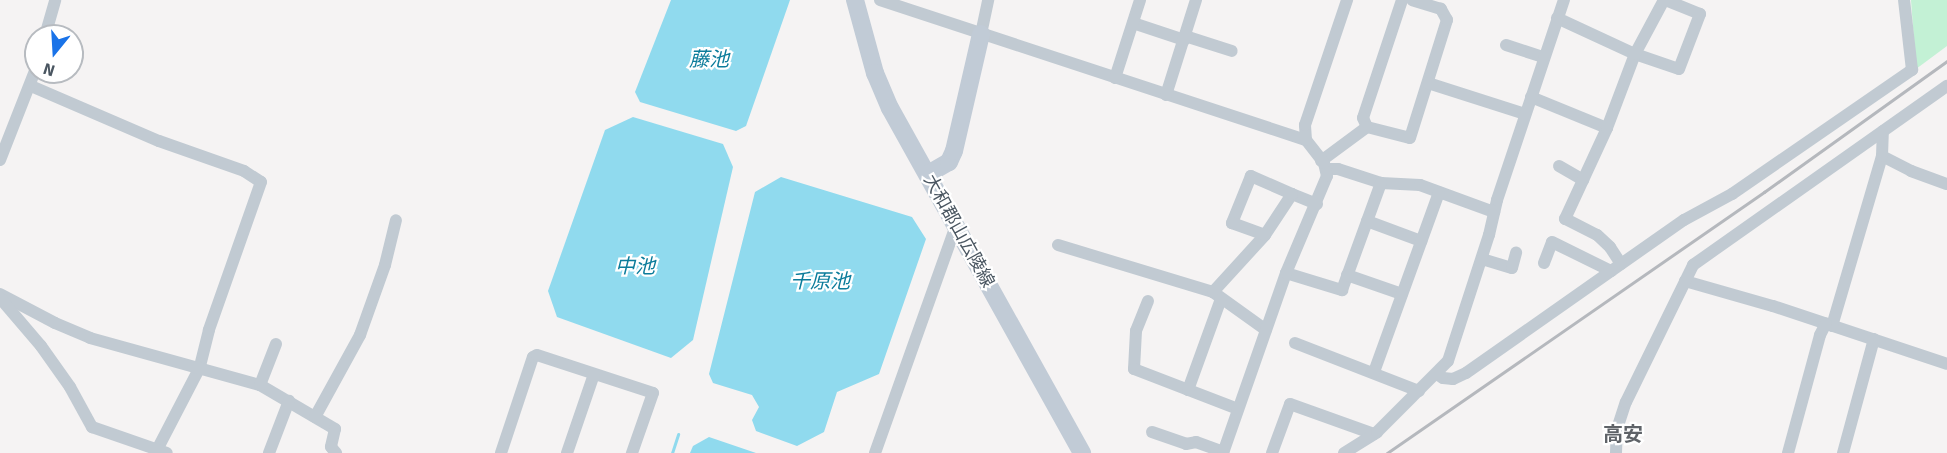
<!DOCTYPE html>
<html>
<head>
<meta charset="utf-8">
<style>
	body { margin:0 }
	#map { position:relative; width:1947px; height:453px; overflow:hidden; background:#f5f3f3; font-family:Signika,"Noto Sans JP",sans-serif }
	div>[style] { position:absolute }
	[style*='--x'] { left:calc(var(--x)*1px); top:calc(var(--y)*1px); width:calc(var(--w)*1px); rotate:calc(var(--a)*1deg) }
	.green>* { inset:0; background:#c3f1d5 }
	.water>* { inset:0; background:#90daee }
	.stream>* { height:3px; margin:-1.5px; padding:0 1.5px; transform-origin:1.5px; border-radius:1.5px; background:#90daee }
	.street>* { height:12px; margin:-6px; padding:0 6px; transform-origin:6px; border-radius:6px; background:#c1cad2 }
	.secondary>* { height:18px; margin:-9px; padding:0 9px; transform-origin:9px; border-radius:9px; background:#c1cbd6 }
	.rail>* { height:3px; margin:-1.5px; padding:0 1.5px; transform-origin:1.5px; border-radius:1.5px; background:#b5b8bd }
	span { translate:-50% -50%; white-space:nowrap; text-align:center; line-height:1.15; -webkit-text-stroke:4.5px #fff; paint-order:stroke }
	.street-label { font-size:18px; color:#4a5661 }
	.water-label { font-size:20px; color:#0c7c9b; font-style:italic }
	.neighbourhood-label { font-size:20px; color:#5f6368; font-weight:700 }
	.north { position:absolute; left:24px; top:24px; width:60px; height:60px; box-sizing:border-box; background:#fff; border:2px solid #b7bbc0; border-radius:50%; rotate:198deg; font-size:16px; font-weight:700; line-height:24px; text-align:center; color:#4a5661 }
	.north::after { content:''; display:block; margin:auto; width:21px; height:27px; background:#1a73e8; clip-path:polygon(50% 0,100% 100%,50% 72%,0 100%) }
</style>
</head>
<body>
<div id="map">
	<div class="green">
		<div style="clip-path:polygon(1911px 0,1947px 0,1947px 46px,1916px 69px)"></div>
	</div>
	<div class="water">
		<div style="clip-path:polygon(671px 0,790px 0,746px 126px,736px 131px,640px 102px,635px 92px)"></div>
		<div style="clip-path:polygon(633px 117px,723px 144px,733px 167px,693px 340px,671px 358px,557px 317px,548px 291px,605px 130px)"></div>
		<div style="clip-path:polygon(781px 177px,912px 217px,926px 239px,879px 374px,837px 392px,824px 432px,797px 446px,756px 431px,752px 420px,759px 407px,752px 395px,713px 383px,709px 374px,755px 192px)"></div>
		<div style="clip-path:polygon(709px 437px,756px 453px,690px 453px,693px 446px)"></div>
	</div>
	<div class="stream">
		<div style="--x:672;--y:453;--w:20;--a:-72"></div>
	</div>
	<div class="street">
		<div style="--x:880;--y:0;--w:448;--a:18.2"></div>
		<div style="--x:1402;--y:0;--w:124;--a:108.3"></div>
		<div style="--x:1363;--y:118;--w:10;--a:66"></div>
		<div style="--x:1367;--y:127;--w:44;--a:14.3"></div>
		<div style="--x:1410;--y:138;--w:124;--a:-72.6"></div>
		<div style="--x:1447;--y:20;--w:13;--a:-119"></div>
		<div style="--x:1441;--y:9;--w:30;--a:-163"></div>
		<div style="--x:1557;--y:18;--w:86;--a:24.8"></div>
		<div style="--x:1635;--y:54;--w:46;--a:18.8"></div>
		<div style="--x:1679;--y:69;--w:59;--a:-69.1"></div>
		<div style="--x:1700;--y:14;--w:37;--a:-158"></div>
		<div style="--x:1133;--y:23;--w:54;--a:18.4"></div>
		<div style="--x:981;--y:34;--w:35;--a:-78"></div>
		<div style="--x:45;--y:36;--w:37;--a:-74"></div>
		<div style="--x:1185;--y:36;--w:49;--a:17.7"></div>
		<div style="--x:1506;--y:45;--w:40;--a:18"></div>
		<div style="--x:1115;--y:78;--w:82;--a:-72.2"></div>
		<div style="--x:1428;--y:83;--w:102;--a:17.7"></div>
		<div style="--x:31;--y:86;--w:139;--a:23.3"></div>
		<div style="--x:159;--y:141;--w:90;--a:19.4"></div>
		<div style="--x:244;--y:171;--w:20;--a:33"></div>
		<div style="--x:261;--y:182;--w:157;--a:109.4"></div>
		<div style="--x:209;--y:330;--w:38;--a:104"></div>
		<div style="--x:200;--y:367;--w:91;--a:117.4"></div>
		<div style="--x:1166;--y:95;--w:100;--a:-72.5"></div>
		<div style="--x:1531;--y:97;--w:82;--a:22.2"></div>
		<div style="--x:1882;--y:156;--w:33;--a:27"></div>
		<div style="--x:1911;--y:171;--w:38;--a:20"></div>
		<div style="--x:0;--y:160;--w:99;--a:-68.6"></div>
		<div style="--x:1321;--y:161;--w:57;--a:-36.5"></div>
		<div style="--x:1559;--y:166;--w:28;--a:30"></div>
		<div style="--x:1326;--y:169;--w:12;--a:0"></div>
		<div style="--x:1338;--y:169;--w:45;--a:18"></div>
		<div style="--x:1381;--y:183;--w:39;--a:3"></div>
		<div style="--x:1420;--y:185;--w:79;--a:20"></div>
		<div style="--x:1292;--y:194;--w:27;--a:22"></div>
		<div style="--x:1367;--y:221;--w:58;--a:20.3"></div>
		<div style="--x:1058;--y:245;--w:162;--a:16.9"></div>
		<div style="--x:1213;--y:292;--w:65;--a:35.6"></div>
		<div style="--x:1482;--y:259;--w:31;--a:17"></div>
		<div style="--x:1512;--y:268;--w:16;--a:-75"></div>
		<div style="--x:1544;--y:263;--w:22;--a:-69"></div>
		<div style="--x:1552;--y:242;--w:66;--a:26.2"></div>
		<div style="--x:1621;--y:264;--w:20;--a:-123"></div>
		<div style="--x:1610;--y:247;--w:18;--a:-137"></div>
		<div style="--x:1597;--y:235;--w:36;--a:-153"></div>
		<div style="--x:1565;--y:219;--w:100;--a:-65.2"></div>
		<div style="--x:1607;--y:128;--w:79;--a:-69.3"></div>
		<div style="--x:1635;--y:54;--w:61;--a:-61.8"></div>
		<div style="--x:1286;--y:273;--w:59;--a:16.9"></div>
		<div style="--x:1342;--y:290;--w:114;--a:-70"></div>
		<div style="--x:1347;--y:275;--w:58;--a:19.1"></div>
		<div style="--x:1685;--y:281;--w:91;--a:15.9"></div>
		<div style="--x:1773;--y:306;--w:183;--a:18.4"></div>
		<div style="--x:1213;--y:292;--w:77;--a:-47.6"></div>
		<div style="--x:1265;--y:235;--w:49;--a:-56.6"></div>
		<div style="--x:1292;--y:194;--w:45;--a:-156.3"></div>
		<div style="--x:1251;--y:176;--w:51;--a:112"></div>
		<div style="--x:1232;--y:223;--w:35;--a:20"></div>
		<div style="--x:0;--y:294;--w:62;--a:27.8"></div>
		<div style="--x:55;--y:323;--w:38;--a:23"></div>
		<div style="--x:90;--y:338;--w:176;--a:15.5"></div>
		<div style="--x:260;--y:385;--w:87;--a:30.4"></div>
		<div style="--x:335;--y:429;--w:18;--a:103"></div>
		<div style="--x:331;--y:447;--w:8;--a:50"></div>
		<div style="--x:0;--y:298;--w:63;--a:49.5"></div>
		<div style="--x:41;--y:346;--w:50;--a:54.7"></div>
		<div style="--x:70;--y:387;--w:46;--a:61.2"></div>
		<div style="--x:92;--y:427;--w:79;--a:19.1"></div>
		<div style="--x:1148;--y:301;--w:32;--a:112"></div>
		<div style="--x:1136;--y:331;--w:38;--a:93"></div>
		<div style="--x:1134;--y:369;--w:111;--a:21"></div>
		<div style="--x:1832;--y:326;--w:177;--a:-73.6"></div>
		<div style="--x:1882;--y:156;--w:25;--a:-88"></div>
		<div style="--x:1295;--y:343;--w:133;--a:21.2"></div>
		<div style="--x:1374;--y:372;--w:191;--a:-70.1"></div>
		<div style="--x:1437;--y:374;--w:7;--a:34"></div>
		<div style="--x:1443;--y:378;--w:10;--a:6"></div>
		<div style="--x:1453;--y:379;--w:14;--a:-25"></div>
		<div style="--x:1466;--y:373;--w:266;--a:-35.1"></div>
		<div style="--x:1684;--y:220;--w:55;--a:-28.4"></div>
		<div style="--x:1732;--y:194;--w:219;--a:-34.6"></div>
		<div style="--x:1912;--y:70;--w:70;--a:-96.5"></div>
		<div style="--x:260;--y:385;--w:44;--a:-68.7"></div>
		<div style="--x:1188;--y:390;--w:97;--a:-70.1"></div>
		<div style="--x:315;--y:417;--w:94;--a:-61.2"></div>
		<div style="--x:360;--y:335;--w:74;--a:-70.3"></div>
		<div style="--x:385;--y:265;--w:46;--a:-76.3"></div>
		<div style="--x:1152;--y:432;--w:36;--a:19"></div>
		<div style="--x:1186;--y:444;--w:10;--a:-11"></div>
		<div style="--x:1196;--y:442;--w:29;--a:20"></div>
		<div style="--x:269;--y:453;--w:56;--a:-69"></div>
		<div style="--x:501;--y:453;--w:101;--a:-71.6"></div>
		<div style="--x:533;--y:357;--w:4;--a:-27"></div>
		<div style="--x:537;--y:355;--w:122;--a:18.1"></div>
		<div style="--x:653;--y:393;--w:64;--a:109.3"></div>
		<div style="--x:567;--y:453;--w:83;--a:-71.1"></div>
		<div style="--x:875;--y:453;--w:242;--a:-70.4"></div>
		<div style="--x:1223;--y:453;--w:191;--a:-70.7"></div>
		<div style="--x:1286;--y:273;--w:105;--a:-67.1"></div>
		<div style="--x:1327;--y:176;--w:13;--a:-103"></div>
		<div style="--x:1324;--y:163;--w:29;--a:-128"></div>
		<div style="--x:1306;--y:140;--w:15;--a:-94"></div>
		<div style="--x:1305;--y:125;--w:132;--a:-71.4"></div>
		<div style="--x:1272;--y:453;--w:52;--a:-69.8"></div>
		<div style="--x:1290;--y:404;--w:89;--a:19.7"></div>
		<div style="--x:1344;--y:453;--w:39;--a:-32"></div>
		<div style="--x:1377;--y:432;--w:100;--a:-45"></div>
		<div style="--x:1448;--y:361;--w:133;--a:-72"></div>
		<div style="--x:1489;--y:235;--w:36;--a:-77"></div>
		<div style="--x:1497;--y:200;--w:211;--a:-71.5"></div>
		<div style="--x:1616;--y:453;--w:24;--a:-88"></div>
		<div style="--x:1617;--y:429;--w:28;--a:-72"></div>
		<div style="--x:1626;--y:402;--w:153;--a:-63.9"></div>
		<div style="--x:1693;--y:265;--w:311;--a:-35.2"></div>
		<div style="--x:1788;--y:453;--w:122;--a:-74.8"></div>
		<div style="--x:1820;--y:335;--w:13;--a:-63"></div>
		<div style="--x:1843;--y:453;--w:118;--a:-74.8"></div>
	</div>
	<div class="secondary">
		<div style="--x:855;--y:0;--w:76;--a:74.7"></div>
		<div style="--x:875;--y:73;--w:38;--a:67"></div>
		<div style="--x:890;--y:108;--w:395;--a:60.9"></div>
		<div style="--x:928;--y:174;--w:24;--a:-30"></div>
		<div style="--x:949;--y:162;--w:12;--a:-66"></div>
		<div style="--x:954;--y:151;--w:120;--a:-77"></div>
	</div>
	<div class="rail">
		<div style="--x:1387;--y:453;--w:459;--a:-34.7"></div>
		<div style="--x:1764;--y:192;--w:225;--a:-35.6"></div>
	</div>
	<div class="street-label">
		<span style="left:959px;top:231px;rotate:61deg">大和郡山広陵線</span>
	</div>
	<div class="water-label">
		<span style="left:709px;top:59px">藤池</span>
		<span style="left:635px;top:266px">中池</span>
		<span style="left:820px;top:281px">千原池</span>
	</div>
	<div class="neighbourhood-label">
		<span style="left:1623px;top:434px">高安</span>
	</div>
	<div class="north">N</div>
</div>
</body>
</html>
